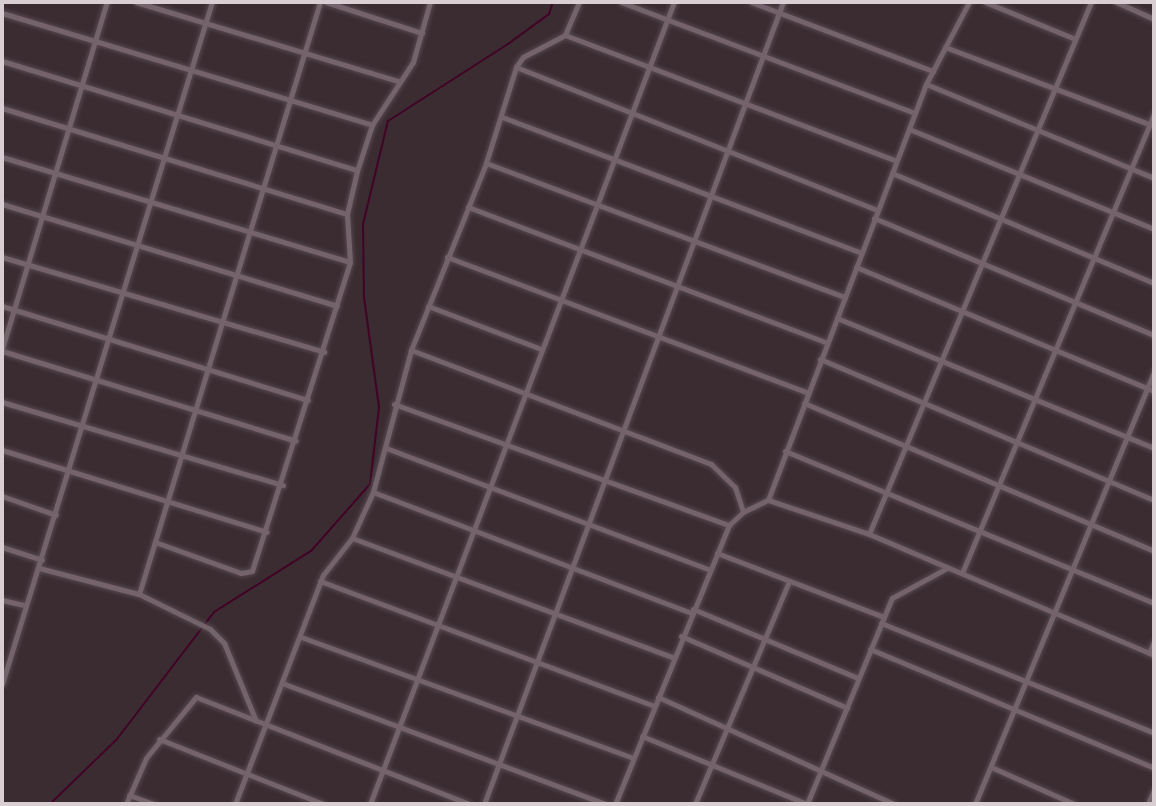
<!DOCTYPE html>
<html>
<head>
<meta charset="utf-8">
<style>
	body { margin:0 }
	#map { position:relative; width:1156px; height:806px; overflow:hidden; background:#3b2c32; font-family:"Roboto Condensed",sans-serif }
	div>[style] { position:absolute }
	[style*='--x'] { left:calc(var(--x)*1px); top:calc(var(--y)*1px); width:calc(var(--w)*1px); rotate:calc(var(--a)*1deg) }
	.stream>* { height:2px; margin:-1px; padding:0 1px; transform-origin:1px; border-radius:1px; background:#410326 }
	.roads { filter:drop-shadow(0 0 2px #55484e) drop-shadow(0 0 2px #55484e) }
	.street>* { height:5px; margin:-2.5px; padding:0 2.5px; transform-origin:2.5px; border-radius:2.5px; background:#74636a }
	span { translate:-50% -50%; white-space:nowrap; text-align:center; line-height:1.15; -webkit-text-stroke:6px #3b2c32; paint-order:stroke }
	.frame { position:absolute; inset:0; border:4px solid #d9cfd3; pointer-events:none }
</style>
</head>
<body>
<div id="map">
	<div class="stream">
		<div style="--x:50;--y:804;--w:93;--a:-44.1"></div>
		<div style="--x:117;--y:739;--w:160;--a:-52.6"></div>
		<div style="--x:214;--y:612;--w:115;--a:-32.2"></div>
		<div style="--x:311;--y:551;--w:89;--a:-48.6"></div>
		<div style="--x:370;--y:484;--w:78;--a:-83.3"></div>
		<div style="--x:379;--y:407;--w:110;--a:-97.8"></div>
		<div style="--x:364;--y:298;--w:74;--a:-90.8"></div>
		<div style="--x:363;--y:224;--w:106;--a:-76.4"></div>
		<div style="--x:388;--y:121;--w:143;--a:-32.7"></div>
		<div style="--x:508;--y:44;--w:51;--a:-36.2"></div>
		<div style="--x:549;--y:14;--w:13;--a:-72"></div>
	</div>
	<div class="roads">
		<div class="street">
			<div style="--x:136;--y:2;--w:274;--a:16.8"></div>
			<div style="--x:326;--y:2;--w:101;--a:17.9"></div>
			<div style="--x:621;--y:2;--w:314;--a:20.7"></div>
			<div style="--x:751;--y:2;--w:195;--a:20.8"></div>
			<div style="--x:985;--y:2;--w:97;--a:22.3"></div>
			<div style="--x:1116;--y:2;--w:42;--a:24.1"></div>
			<div style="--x:2;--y:13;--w:387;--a:16.8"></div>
			<div style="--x:565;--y:35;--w:354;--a:20.8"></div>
			<div style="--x:945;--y:47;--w:223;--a:20.7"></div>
			<div style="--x:2;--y:61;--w:370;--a:17.1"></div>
			<div style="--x:516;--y:67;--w:389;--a:21.6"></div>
			<div style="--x:926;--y:84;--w:247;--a:22.4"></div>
			<div style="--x:2;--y:108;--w:361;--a:17.1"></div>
			<div style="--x:502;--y:117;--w:384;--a:20.7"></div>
			<div style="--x:909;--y:129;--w:265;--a:22.2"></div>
			<div style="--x:2;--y:157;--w:363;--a:16.8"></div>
			<div style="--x:486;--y:163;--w:383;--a:20.5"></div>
			<div style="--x:892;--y:173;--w:284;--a:22.8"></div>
			<div style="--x:2;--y:204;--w:350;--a:16.9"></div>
			<div style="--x:468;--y:207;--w:384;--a:20.7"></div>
			<div style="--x:874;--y:218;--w:303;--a:22.7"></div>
			<div style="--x:2;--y:257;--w:336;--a:16.4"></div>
			<div style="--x:447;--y:257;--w:386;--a:20.6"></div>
			<div style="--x:856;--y:267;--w:323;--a:22.6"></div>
			<div style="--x:2;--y:306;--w:320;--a:17.1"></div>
			<div style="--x:428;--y:306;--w:121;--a:20.8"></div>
			<div style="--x:837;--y:318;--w:343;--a:22.3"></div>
			<div style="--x:2;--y:349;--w:363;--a:-73.2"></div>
			<div style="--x:411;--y:350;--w:321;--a:20.8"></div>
			<div style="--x:711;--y:464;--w:33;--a:44"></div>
			<div style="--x:735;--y:487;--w:26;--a:72"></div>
			<div style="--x:743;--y:512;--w:19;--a:137"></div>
			<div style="--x:729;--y:525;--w:301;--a:112.2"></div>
			<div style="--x:2;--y:351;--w:307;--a:17"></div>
			<div style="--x:820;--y:359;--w:363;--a:22.9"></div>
			<div style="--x:2;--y:402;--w:293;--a:16.5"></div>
			<div style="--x:804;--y:403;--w:380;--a:22.9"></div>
			<div style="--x:394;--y:404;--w:356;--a:19.9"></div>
			<div style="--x:386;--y:448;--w:346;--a:20.6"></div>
			<div style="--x:2;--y:450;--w:277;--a:17.2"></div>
			<div style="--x:785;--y:451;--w:399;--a:22.4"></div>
			<div style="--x:373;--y:492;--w:340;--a:20.8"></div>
			<div style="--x:2;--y:496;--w:57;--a:19.4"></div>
			<div style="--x:768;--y:500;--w:445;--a:-69.2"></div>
			<div style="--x:926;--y:84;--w:93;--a:-62.3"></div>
			<div style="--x:743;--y:512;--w:28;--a:-26"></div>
			<div style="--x:768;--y:500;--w:107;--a:18.6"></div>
			<div style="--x:869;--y:534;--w:310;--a:23"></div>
			<div style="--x:869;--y:534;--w:576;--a:-67.35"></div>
			<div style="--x:352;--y:538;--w:341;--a:20.4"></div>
			<div style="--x:155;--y:542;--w:91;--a:19.8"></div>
			<div style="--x:241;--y:573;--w:11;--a:-10"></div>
			<div style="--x:252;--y:571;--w:324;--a:-72.4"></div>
			<div style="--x:350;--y:262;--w:48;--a:-93.6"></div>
			<div style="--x:347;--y:214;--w:44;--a:-76.9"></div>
			<div style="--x:357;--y:171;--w:48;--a:-71.9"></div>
			<div style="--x:372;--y:125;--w:75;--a:-56.9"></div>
			<div style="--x:413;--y:62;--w:62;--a:-74.2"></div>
			<div style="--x:2;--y:547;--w:42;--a:18"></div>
			<div style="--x:717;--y:553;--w:179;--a:21"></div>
			<div style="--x:39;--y:568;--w:103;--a:14.6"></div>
			<div style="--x:139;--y:594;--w:79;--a:26.2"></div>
			<div style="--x:210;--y:629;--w:20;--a:45"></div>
			<div style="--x:224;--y:643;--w:84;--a:67.7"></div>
			<div style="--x:962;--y:573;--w:498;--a:-67.3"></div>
			<div style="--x:320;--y:581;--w:357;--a:20.5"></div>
			<div style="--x:139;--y:594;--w:619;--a:-73"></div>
			<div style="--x:2;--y:600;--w:23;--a:13"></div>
			<div style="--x:693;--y:609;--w:179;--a:22.7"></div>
			<div style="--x:881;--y:623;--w:294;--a:21.9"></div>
			<div style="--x:681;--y:636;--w:181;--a:23.4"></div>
			<div style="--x:301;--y:637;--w:353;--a:20"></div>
			<div style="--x:870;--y:649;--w:308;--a:22.7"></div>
			<div style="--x:1149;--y:653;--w:12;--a:-66"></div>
			<div style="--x:282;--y:683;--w:345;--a:20.5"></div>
			<div style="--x:2;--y:684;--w:714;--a:-72.89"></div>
			<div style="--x:658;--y:697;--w:259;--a:24.4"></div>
			<div style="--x:642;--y:736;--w:178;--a:22.4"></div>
			<div style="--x:159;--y:739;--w:176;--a:21.6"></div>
			<div style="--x:991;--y:767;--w:91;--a:24"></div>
			<div style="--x:129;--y:795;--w:27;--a:20"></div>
			<div style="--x:126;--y:804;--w:50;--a:-66.5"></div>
			<div style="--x:146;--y:758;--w:79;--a:-50.7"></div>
			<div style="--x:196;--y:697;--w:293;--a:21.4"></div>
			<div style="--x:235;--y:804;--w:245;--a:-69"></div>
			<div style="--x:323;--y:575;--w:47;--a:-51.9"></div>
			<div style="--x:352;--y:538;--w:51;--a:-65.5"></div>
			<div style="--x:373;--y:492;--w:147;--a:-75"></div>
			<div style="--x:411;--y:350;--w:201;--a:-68.1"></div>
			<div style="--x:486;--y:163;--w:101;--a:-72.6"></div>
			<div style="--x:516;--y:67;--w:12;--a:-55"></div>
			<div style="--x:523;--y:57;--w:47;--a:-27.6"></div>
			<div style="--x:565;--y:35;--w:36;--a:-67"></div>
			<div style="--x:370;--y:804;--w:858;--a:-69.24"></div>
			<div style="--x:484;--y:804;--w:856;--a:-69.55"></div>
			<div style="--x:695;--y:804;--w:242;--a:-67.1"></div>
			<div style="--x:807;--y:804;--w:223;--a:-67.6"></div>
			<div style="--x:892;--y:598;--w:63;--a:-28.6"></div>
			<div style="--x:975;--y:804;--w:469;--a:-67.5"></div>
			<div style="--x:1148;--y:804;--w:15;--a:-67"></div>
		</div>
	</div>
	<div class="frame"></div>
</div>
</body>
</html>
